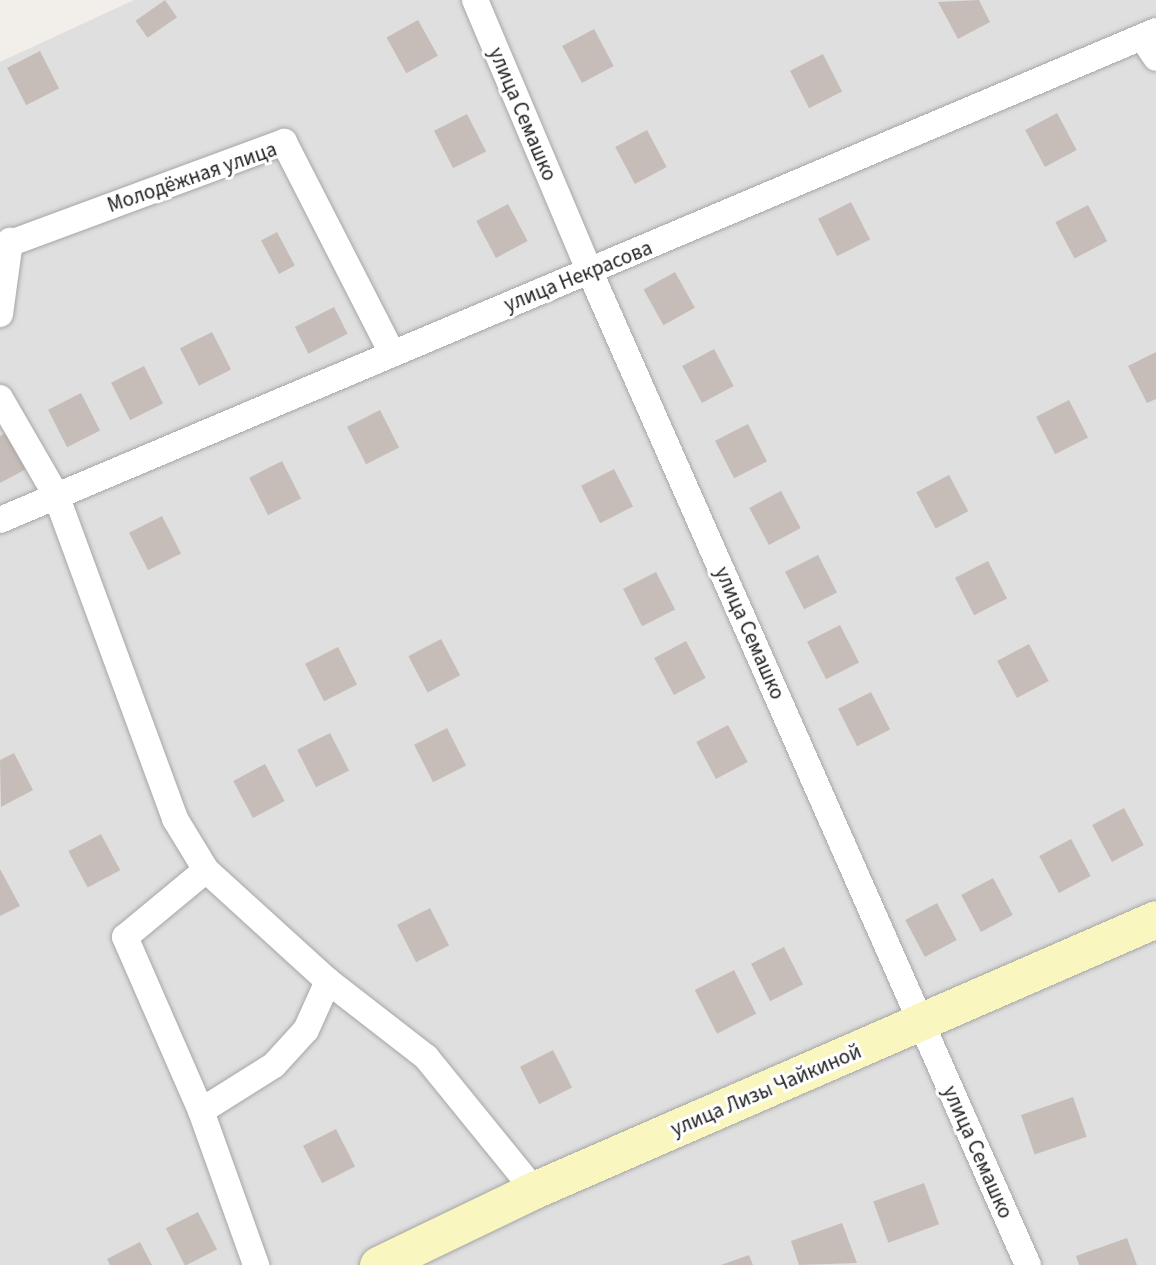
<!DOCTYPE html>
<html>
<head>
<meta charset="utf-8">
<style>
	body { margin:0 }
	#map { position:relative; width:1156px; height:1265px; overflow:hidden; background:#f2eee9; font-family:"Source Sans 3",sans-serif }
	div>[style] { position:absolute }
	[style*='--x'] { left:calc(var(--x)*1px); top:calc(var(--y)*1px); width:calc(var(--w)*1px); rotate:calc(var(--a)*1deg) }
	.residential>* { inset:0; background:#e0dfdf }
	.building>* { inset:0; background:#c7bdb8; transform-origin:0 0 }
	.roads { filter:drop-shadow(0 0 2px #a6a6a6) drop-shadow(0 0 2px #a6a6a6) }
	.street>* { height:26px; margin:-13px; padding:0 13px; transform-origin:13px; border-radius:13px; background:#fff }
	.secondary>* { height:37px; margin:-18.5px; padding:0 18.5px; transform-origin:18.5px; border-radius:18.5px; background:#f9f7bf }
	span { translate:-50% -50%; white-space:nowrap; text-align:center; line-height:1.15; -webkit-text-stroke:6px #fff; paint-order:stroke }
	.street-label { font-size:21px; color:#222 }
</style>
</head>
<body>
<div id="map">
	<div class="residential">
		<div style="clip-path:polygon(134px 0,1156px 0,1156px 1265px,0 1265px,0 62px)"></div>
	</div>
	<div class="building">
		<div style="left:165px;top:0;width:21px;height:36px;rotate:55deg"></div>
		<div style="clip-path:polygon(979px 0,990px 22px,958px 39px,938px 2px)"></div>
		<div style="left:418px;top:20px;width:41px;height:36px;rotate:61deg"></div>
		<div style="left:594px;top:29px;width:42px;height:36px;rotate:62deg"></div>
		<div style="left:40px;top:51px;width:42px;height:37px;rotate:63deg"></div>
		<div style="left:823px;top:54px;width:42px;height:37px;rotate:63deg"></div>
		<div style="left:1057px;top:113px;width:42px;height:36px;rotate:62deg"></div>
		<div style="left:467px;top:114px;width:42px;height:37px;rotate:63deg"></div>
		<div style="left:647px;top:130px;width:42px;height:36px;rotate:62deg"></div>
		<div style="left:851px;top:202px;width:42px;height:37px;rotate:63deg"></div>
		<div style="left:508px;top:204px;width:42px;height:36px;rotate:62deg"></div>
		<div style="left:1088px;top:205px;width:41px;height:37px;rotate:62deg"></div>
		<div style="left:277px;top:232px;width:38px;height:18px;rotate:62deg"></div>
		<div style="left:675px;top:272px;width:41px;height:36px;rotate:61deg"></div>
		<div style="left:334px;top:307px;width:30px;height:44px;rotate:63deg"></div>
		<div style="left:212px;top:332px;width:42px;height:36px;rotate:63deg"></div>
		<div style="left:714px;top:349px;width:42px;height:36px;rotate:62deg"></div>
		<div style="clip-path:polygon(1156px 352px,1156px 399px,1147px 403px,1128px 366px)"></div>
		<div style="left:144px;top:366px;width:42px;height:37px;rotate:63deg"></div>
		<div style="left:81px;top:393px;width:42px;height:37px;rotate:63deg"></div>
		<div style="left:1069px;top:400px;width:42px;height:37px;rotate:63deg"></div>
		<div style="left:380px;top:410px;width:42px;height:37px;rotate:63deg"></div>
		<div style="left:748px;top:424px;width:42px;height:37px;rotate:63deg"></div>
		<div style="clip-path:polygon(13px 429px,32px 466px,0 483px,0 436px)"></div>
		<div style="left:282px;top:461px;width:42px;height:37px;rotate:63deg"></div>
		<div style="left:614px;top:469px;width:42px;height:37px;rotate:63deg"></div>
		<div style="left:949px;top:475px;width:41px;height:37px;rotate:62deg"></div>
		<div style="left:781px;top:491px;width:42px;height:36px;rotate:62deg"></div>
		<div style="left:162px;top:516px;width:42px;height:37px;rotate:63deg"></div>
		<div style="left:818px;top:555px;width:42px;height:37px;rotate:63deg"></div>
		<div style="left:988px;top:561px;width:42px;height:37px;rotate:63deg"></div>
		<div style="left:656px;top:572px;width:42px;height:37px;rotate:63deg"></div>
		<div style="left:840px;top:625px;width:42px;height:37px;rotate:63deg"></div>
		<div style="left:441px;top:639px;width:41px;height:37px;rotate:62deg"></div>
		<div style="left:686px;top:641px;width:42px;height:36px;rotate:62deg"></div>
		<div style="left:1029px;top:644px;width:42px;height:36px;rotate:62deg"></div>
		<div style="left:338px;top:647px;width:42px;height:37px;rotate:63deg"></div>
		<div style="left:871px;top:692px;width:42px;height:37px;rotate:63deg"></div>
		<div style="left:728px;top:725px;width:42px;height:36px;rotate:62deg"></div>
		<div style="left:447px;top:728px;width:42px;height:37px;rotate:63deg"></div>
		<div style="left:330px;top:733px;width:42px;height:37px;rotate:63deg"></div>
		<div style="clip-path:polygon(14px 753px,33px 790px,1px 807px,0 760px)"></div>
		<div style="left:265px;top:764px;width:42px;height:36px;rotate:62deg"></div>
		<div style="left:1124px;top:808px;width:42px;height:36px;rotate:62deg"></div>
		<div style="left:101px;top:834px;width:41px;height:37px;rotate:62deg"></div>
		<div style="left:1071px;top:839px;width:42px;height:36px;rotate:62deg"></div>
		<div style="clip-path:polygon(0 869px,20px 906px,0 916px)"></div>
		<div style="left:993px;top:878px;width:42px;height:36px;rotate:62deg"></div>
		<div style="left:937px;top:903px;width:42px;height:36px;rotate:62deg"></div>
		<div style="left:430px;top:908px;width:42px;height:37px;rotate:63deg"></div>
		<div style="left:784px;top:947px;width:42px;height:37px;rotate:63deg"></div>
		<div style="left:734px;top:970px;width:49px;height:44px;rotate:63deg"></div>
		<div style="left:553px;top:1050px;width:42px;height:37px;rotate:63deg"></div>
		<div style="left:1073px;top:1097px;width:42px;height:55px;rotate:71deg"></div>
		<div style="left:336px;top:1129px;width:42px;height:37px;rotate:63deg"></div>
		<div style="left:924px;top:1183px;width:44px;height:54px;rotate:70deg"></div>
		<div style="left:198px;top:1212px;width:42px;height:36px;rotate:63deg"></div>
		<div style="clip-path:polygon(842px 1223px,857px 1263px,799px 1265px,791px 1241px)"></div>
		<div style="clip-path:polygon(1127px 1238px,1137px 1265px,1079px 1265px,1076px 1256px)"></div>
		<div style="clip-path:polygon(140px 1242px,152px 1265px,110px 1265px,107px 1259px)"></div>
		<div style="clip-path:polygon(749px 1255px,753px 1265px,721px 1265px)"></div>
	</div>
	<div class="roads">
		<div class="street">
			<div style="--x:475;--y:0;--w:295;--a:67.1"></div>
			<div style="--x:590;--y:272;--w:1085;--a:66.2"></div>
			<div style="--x:1142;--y:37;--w:25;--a:56"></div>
			<div style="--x:0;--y:247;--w:303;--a:-20.3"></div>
			<div style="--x:284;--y:142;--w:235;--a:62.9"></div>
			<div style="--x:0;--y:314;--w:74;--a:-82.2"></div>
			<div style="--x:0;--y:398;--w:112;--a:60"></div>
			<div style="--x:56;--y:495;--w:345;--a:69.8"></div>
			<div style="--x:175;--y:819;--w:60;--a:58.7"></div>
			<div style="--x:206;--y:870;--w:165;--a:42.3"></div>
			<div style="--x:328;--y:981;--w:124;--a:37.8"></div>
			<div style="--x:426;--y:1057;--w:171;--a:50.9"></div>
			<div style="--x:0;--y:520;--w:1255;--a:-22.93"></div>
			<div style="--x:206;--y:870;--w:105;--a:140.4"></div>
			<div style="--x:125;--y:937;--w:190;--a:66.4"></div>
			<div style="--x:201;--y:1111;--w:164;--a:70.3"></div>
			<div style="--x:201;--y:1111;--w:86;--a:-32.2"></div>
			<div style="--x:274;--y:1065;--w:47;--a:-47.6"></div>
			<div style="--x:306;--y:1030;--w:54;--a:-65.8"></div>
		</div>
		<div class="secondary">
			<div style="--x:378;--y:1265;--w:173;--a:-25.7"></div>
			<div style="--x:534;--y:1190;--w:678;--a:-23.54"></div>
		</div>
	</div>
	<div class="street-label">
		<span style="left:523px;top:114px;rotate:67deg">улица Семашко</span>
		<span style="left:192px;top:177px;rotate:-19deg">Молодёжная улица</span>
		<span style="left:578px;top:276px;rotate:-22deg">улица Некрасова</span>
		<span style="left:750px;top:633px;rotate:66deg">улица Семашко</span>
		<span style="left:766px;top:1090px;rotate:-23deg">улица Лизы Чайкиной</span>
		<span style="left:978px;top:1152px;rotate:66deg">улица Семашко</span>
	</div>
</div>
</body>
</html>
